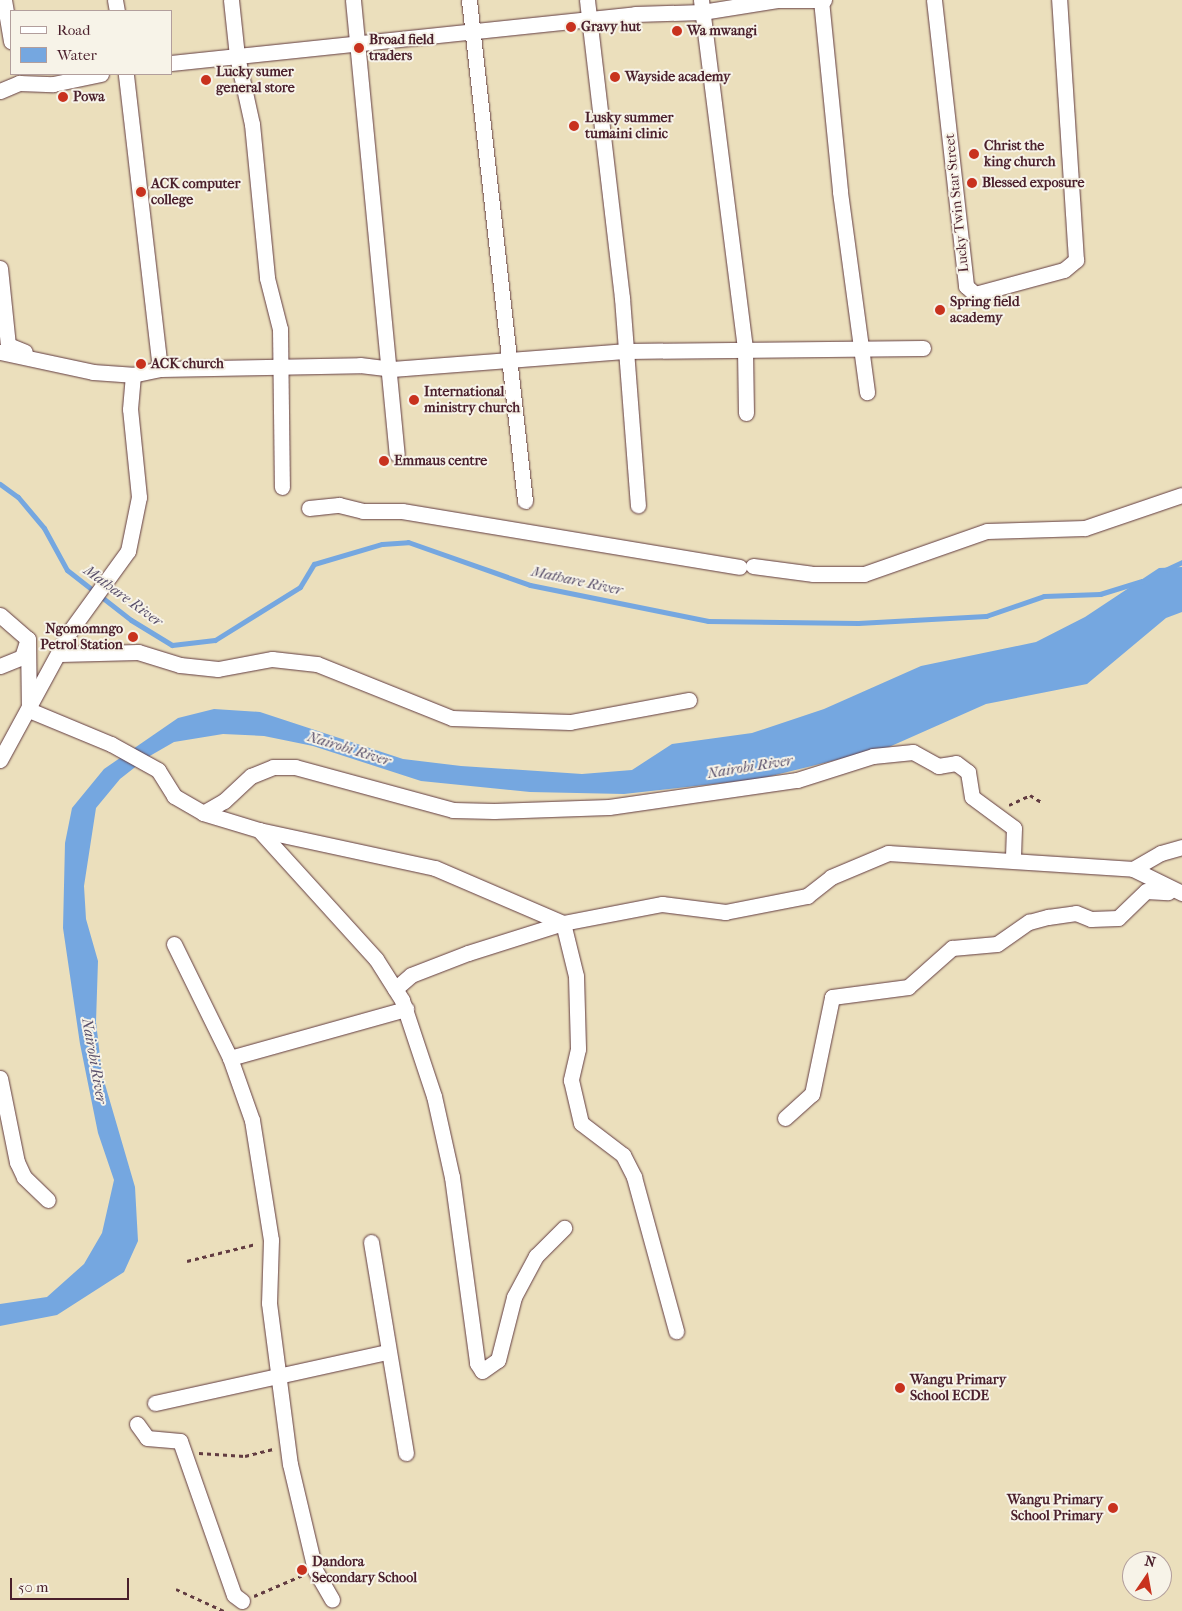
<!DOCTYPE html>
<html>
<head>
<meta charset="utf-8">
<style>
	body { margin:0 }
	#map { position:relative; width:1182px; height:1611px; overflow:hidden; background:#ebdfbc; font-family:"IM FELL French Canon",serif }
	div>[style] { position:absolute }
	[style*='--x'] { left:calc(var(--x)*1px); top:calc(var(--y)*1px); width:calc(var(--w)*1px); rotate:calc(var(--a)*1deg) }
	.water>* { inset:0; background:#75a7e0 }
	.stream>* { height:5px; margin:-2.5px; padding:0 2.5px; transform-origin:2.5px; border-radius:2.5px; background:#75a7e0 }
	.path>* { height:3px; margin-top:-1.5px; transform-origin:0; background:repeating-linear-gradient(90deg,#623c41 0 4px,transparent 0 8px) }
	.roads { filter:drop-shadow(0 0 1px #623c41) drop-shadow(0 0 1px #623c41) }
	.minor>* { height:15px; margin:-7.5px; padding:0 7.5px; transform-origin:7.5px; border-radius:7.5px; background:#fff }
	.dots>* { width:14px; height:14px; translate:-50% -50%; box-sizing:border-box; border:2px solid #f7f3e8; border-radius:50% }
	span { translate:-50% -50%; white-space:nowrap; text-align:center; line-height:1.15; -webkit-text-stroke:4px #f7f3e8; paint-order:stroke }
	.poi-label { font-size:14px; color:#4a1f2b; font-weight:700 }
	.left { translate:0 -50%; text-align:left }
	.right { translate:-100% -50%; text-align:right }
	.street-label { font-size:14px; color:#4a1f2b }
	.water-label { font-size:15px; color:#594f6a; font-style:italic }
	.legend { position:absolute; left:10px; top:10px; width:162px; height:65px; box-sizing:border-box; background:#f7f3e8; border:1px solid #b29e9c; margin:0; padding:6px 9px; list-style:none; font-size:15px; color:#4a1f2b }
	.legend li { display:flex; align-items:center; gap:10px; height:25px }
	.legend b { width:25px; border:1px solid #b29e9c }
	.north { position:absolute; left:1122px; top:1551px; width:50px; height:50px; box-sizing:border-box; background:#f7f3e8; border:1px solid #b29e9c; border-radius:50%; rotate:12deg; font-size:14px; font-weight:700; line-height:20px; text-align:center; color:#4a1f2b }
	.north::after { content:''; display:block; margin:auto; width:18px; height:22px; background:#c8321e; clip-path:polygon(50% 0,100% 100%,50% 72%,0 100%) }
	.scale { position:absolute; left:10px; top:1578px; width:119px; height:22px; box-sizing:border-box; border:2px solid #4a1f2b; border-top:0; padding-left:6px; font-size:15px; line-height:18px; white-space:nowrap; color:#4a1f2b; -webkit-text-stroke:4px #f7f3e8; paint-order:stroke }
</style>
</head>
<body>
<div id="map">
	<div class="water">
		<div style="clip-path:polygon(1182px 567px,1182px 612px,1166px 618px,1087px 684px,986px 704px,889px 747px,759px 779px,624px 794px,530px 792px,421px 781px,313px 746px,264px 736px,223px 734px,174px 742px,148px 757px,120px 779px,96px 808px,84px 886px,86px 919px,98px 961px,96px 1022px,102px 1074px,135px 1187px,138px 1241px,124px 1272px,57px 1315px,0 1326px,0 1304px,47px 1297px,84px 1264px,102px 1233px,114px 1180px,98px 1133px,80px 1044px,63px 928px,65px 843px,72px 808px,104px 769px,178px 718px,214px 709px,260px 712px,403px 759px,461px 766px,582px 774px,632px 770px,672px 744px,752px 733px,824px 709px,921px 666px,1036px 642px,1085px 617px,1159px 568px)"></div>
	</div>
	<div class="stream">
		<div style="--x:0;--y:484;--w:22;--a:36"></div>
		<div style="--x:18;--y:497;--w:40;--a:50"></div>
		<div style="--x:44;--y:528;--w:48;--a:61.3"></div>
		<div style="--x:67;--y:570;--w:81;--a:38"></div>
		<div style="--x:131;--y:620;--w:48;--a:31.4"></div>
		<div style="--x:172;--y:645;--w:43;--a:-6.6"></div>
		<div style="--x:215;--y:640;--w:100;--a:-31.9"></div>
		<div style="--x:300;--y:587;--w:27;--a:-59"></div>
		<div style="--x:314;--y:564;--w:71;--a:-16.4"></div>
		<div style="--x:382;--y:544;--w:26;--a:-4"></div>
		<div style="--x:408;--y:542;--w:129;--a:19.4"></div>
		<div style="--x:530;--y:585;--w:182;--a:11.4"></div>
		<div style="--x:708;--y:621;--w:150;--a:0.8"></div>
		<div style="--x:858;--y:623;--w:128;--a:-3.1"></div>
		<div style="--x:986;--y:616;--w:61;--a:-19"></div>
		<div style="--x:1044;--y:596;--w:56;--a:-2"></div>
		<div style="--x:1100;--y:594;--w:44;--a:-17.2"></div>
		<div style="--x:1165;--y:570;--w:19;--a:-25"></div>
	</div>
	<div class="path">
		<div style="--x:1009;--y:805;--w:23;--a:-25"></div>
		<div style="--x:1030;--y:795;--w:13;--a:32"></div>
		<div style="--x:187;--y:1261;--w:71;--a:-13.8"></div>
		<div style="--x:199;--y:1453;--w:46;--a:3.7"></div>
		<div style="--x:245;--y:1456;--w:30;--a:-14"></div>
		<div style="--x:176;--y:1589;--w:53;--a:24.6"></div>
		<div style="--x:254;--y:1596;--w:53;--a:-23.2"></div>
	</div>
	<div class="roads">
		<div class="minor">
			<div style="--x:4;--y:0;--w:42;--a:80.3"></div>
			<div style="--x:115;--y:0;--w:11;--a:80"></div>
			<div style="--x:231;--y:0;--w:56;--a:83.9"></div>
			<div style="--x:237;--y:56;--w:70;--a:77.6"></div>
			<div style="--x:252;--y:124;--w:155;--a:84.4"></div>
			<div style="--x:267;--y:278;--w:53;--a:75.7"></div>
			<div style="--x:280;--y:329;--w:158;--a:89.3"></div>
			<div style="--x:353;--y:0;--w:456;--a:84.5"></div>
			<div style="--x:469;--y:0;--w:504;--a:83.62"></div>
			<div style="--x:587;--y:0;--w:300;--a:83.3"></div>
			<div style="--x:622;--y:298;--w:208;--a:85.6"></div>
			<div style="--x:701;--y:0;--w:353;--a:82.8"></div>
			<div style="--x:745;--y:350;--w:63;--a:89.1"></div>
			<div style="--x:821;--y:0;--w:193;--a:84.3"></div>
			<div style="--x:840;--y:192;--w:202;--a:82.3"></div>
			<div style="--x:934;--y:0;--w:288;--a:83.6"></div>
			<div style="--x:966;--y:286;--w:12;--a:42"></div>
			<div style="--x:975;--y:294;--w:92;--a:-15.1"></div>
			<div style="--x:1064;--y:270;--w:16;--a:-40"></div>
			<div style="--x:1076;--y:260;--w:261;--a:-93.7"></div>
			<div style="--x:171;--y:63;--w:467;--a:-6"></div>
			<div style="--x:635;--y:14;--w:67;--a:-1.7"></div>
			<div style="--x:702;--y:12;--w:76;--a:-9.1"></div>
			<div style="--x:777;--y:0;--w:47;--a:0"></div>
			<div style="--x:0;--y:91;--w:21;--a:-23"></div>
			<div style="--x:19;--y:83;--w:34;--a:2"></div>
			<div style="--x:53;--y:84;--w:49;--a:-11.8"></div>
			<div style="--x:0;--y:268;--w:77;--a:84.1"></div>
			<div style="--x:8;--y:345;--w:18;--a:22"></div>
			<div style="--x:0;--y:352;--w:95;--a:12.1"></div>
			<div style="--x:93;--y:372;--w:39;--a:4"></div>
			<div style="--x:132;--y:375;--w:29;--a:-12"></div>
			<div style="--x:160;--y:369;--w:297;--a:-96.6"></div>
			<div style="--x:160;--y:369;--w:200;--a:-1.1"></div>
			<div style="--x:360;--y:365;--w:32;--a:7"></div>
			<div style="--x:392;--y:369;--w:236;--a:-4.4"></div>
			<div style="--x:627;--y:351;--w:296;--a:-0.6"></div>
			<div style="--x:309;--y:508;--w:30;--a:-6"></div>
			<div style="--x:339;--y:505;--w:25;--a:14"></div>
			<div style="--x:363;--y:511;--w:39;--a:0"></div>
			<div style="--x:402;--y:511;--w:342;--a:9.4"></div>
			<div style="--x:753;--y:566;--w:61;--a:7.6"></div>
			<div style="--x:813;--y:574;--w:51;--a:0"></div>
			<div style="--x:864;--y:574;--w:130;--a:-19.3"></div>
			<div style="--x:987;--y:531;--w:98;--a:-1.8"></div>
			<div style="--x:1085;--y:528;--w:102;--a:-18.8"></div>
			<div style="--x:0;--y:615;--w:37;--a:41"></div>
			<div style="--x:60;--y:654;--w:78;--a:-1.5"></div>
			<div style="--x:138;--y:652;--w:44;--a:17.2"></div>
			<div style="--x:180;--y:665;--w:38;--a:6"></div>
			<div style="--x:218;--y:669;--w:55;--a:-10.5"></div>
			<div style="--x:272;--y:659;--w:45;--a:6.3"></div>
			<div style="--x:317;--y:664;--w:145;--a:21.8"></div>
			<div style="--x:452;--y:718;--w:118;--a:1.9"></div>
			<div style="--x:570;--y:722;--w:121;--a:-10.5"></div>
			<div style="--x:0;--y:666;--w:24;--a:-22"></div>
			<div style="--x:22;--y:657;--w:19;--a:-72"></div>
			<div style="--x:28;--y:639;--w:71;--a:89.2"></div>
			<div style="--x:29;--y:710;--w:89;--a:22.5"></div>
			<div style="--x:111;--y:744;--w:54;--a:29"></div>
			<div style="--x:158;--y:770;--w:31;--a:58"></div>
			<div style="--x:174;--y:796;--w:34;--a:30"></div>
			<div style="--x:203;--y:813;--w:59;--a:16.9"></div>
			<div style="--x:259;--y:830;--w:180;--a:12.2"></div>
			<div style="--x:435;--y:868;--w:139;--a:23.3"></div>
			<div style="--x:563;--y:923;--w:101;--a:-10.9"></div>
			<div style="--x:662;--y:904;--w:64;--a:7.2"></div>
			<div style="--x:725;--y:912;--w:84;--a:-11"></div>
			<div style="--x:807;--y:896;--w:31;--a:-38"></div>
			<div style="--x:831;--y:877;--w:62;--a:-22.8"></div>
			<div style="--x:888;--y:853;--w:246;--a:3.7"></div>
			<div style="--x:1133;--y:869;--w:55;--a:26.1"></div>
			<div style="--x:0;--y:760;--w:147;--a:-61.5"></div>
			<div style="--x:70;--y:631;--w:99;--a:-54.1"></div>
			<div style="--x:128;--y:551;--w:55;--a:-78.5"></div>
			<div style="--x:139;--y:497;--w:88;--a:-95.8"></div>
			<div style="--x:130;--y:409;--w:34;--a:-85"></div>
			<div style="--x:203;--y:813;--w:24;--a:-30"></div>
			<div style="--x:224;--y:801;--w:37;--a:-43"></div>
			<div style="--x:251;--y:776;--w:24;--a:-22"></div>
			<div style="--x:273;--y:767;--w:22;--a:0"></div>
			<div style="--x:295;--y:767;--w:164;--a:15.2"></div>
			<div style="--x:453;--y:810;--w:41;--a:1.4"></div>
			<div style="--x:494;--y:811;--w:115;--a:-2"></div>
			<div style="--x:609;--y:807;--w:190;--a:-8.2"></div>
			<div style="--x:797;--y:780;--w:80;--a:-17.5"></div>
			<div style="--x:873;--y:756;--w:40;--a:-5.7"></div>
			<div style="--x:913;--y:752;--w:29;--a:29"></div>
			<div style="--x:938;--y:766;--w:18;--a:-9"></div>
			<div style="--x:956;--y:763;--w:15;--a:37"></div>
			<div style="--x:968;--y:772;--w:25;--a:81"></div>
			<div style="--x:972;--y:797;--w:52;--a:36.4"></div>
			<div style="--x:1014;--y:828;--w:32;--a:92"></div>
			<div style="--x:259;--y:830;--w:174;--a:47.8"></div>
			<div style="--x:376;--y:959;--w:49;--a:57.6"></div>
			<div style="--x:402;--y:1000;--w:101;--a:71.6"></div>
			<div style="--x:434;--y:1096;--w:83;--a:77.5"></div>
			<div style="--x:452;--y:1177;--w:188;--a:82.3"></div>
			<div style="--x:477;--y:1363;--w:9;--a:58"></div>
			<div style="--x:482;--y:1371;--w:19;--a:-35"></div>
			<div style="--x:498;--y:1360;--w:65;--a:-75.7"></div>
			<div style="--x:514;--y:1297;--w:47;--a:-61.8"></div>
			<div style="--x:536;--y:1256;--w:40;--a:-45"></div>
			<div style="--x:1133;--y:869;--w:32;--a:-30"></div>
			<div style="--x:1161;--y:853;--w:22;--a:-16"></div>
			<div style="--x:174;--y:944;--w:127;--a:63.8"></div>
			<div style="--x:230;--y:1058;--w:66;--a:70.5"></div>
			<div style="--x:252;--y:1120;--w:121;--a:81"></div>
			<div style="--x:271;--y:1240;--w:63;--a:91.8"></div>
			<div style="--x:269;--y:1303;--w:162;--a:82.6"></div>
			<div style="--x:290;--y:1464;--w:109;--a:76.7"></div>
			<div style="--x:315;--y:1570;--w:34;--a:60"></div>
			<div style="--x:395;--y:989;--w:21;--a:-41"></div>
			<div style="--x:411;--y:975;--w:61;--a:-21.1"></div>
			<div style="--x:468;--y:953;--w:100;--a:-17.5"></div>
			<div style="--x:563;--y:923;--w:55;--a:76.2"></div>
			<div style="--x:576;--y:976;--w:73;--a:88.4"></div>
			<div style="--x:578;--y:1049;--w:32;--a:103"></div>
			<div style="--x:571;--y:1080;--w:44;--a:76.9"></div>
			<div style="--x:581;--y:1123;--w:53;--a:37.3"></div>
			<div style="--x:623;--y:1155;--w:25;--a:63"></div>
			<div style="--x:634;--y:1177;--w:160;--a:74.7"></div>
			<div style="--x:230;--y:1058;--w:183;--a:-15.6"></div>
			<div style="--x:0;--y:1078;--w:86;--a:78.6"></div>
			<div style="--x:17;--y:1162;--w:17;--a:65"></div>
			<div style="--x:24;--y:1177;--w:33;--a:44"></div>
			<div style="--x:785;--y:1118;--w:36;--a:-42"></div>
			<div style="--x:812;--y:1094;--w:99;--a:-78.3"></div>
			<div style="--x:832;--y:997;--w:77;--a:-7.5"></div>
			<div style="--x:908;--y:987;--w:59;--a:-41.6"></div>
			<div style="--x:952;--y:948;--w:45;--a:-5.1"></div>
			<div style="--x:997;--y:944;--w:39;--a:-35"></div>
			<div style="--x:1029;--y:922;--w:20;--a:-15"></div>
			<div style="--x:1048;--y:917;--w:28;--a:-8"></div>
			<div style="--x:1076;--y:913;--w:16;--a:22"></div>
			<div style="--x:1091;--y:919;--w:27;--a:-2"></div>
			<div style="--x:1118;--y:918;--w:39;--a:-44"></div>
			<div style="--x:1146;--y:891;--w:22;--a:3"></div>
			<div style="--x:371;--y:1242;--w:214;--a:80.6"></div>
			<div style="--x:155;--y:1403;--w:238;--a:-12.4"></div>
			<div style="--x:137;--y:1424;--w:17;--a:54"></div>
			<div style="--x:147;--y:1438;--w:33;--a:5"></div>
			<div style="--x:180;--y:1441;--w:163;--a:70.7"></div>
			<div style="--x:234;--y:1595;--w:10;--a:37"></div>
		</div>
	</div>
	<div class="dots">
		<div style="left:571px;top:27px;background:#c8321e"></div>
		<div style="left:677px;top:31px;background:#c8321e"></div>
		<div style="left:359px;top:48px;background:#c8321e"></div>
		<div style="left:615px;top:77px;background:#c8321e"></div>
		<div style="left:206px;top:80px;background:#c8321e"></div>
		<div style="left:63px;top:97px;background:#c8321e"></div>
		<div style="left:574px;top:126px;background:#c8321e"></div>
		<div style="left:974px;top:154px;background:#c8321e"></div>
		<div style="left:972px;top:183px;background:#c8321e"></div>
		<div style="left:141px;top:192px;background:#c8321e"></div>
		<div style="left:940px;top:310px;background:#c8321e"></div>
		<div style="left:141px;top:364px;background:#c8321e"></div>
		<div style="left:414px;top:400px;background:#c8321e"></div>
		<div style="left:384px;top:461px;background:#c8321e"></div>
		<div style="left:133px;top:637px;background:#c8321e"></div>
		<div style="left:900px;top:1388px;background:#c8321e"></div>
		<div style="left:1113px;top:1508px;background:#c8321e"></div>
		<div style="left:302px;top:1570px;background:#c8321e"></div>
	</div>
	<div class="poi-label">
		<span class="left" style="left:581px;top:27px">Gravy hut</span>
		<span class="left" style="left:687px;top:31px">Wa mwangi</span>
		<span class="left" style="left:369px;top:48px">Broad field<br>traders</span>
		<span class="left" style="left:216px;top:80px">Lucky sumer<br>general store</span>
		<span class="left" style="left:625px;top:77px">Wayside academy</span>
		<span class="left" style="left:73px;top:97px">Powa</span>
		<span class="left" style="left:585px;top:126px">Lusky summer<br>tumaini clinic</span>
		<span class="left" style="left:984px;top:154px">Christ the<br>king church</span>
		<span class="left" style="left:982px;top:183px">Blessed exposure</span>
		<span class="left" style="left:151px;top:192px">ACK computer<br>college</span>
		<span class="left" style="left:950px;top:310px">Spring field<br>academy</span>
		<span class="left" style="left:151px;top:364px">ACK church</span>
		<span class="left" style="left:424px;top:400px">International<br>ministry church</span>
		<span class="left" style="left:394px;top:461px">Emmaus centre</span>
		<span class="right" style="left:123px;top:637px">Ngomomngo<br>Petrol Station</span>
		<span class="left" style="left:910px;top:1388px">Wangu Primary<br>School ECDE</span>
		<span class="right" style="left:1103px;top:1508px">Wangu Primary<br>School Primary</span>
		<span class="left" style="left:312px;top:1570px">Dandora<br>Secondary School</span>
	</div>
	<div class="street-label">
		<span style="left:957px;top:203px;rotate:-96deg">Lucky Twin Star Street</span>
	</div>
	<div class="water-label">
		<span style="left:577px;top:581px;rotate:12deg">Mathare River</span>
		<span style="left:123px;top:596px;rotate:36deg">Mathare River</span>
		<span style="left:349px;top:749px;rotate:17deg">Nairobi River</span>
		<span style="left:750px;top:767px;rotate:-9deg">Nairobi River</span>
		<span style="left:94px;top:1061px;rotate:80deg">Nairobi River</span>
	</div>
	<ul class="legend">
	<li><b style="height:6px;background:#fff"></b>Road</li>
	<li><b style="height:14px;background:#75a7e0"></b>Water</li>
	</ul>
	<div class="north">N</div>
	<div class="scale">50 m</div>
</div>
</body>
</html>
